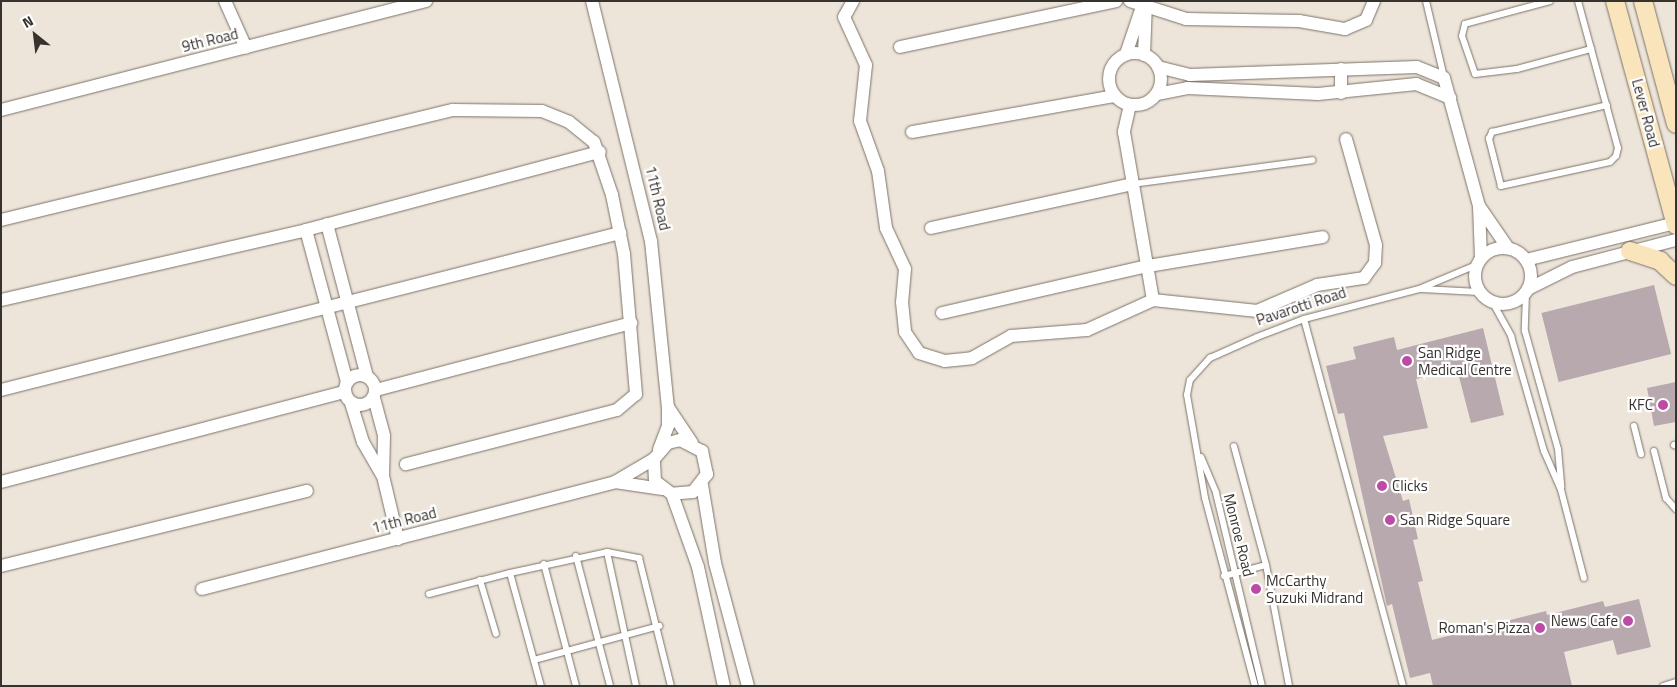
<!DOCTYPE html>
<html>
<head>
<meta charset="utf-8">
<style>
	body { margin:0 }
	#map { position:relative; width:1677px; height:687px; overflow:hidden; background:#eee5da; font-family:"Titillium Web",sans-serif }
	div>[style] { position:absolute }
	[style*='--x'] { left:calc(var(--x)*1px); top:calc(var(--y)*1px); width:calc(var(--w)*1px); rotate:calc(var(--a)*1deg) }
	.building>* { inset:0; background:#b7a9ae; transform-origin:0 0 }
	.roads { filter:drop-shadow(0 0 1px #7a7268) drop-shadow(0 0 1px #7a7268) }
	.lane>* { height:6px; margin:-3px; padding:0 3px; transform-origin:3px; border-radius:3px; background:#fff }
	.street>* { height:12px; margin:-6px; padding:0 6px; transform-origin:6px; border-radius:6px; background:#fff }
	.street>.ring { margin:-6px; padding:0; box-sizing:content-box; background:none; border:12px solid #fff; border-radius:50% }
	.secondary>* { height:18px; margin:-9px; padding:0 9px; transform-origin:9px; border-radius:9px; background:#fae4bb }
	.dots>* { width:14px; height:14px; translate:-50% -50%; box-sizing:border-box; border:2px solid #fff; border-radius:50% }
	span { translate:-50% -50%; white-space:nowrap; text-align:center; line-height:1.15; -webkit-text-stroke:4.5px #fff; paint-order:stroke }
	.street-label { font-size:15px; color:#36322e }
	.poi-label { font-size:15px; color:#36322e }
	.left { translate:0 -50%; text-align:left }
	.right { translate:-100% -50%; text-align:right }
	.frame { position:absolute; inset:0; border:2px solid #36322e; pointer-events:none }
	.north { position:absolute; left:10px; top:10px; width:50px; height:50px; -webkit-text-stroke:4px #fff; paint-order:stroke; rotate:331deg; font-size:14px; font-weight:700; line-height:20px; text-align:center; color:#36322e }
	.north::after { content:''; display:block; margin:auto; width:18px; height:22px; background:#36322e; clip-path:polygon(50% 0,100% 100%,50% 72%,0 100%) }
</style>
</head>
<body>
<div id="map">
	<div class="building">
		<div style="left:1654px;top:285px;width:71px;height:116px;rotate:76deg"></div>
		<div style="clip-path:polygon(1483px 328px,1504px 415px,1471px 423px,1457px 369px,1416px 379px,1428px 428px,1383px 436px,1403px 501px,1409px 499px,1418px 539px,1413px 540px,1423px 581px,1418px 582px,1432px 640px,1546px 611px,1547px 615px,1603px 601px,1605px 607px,1639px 599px,1651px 647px,1617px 655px,1613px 640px,1564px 652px,1572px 686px,1433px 686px,1430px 673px,1410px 678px,1392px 604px,1387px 606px,1344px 413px,1338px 414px,1326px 366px,1356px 359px,1353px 347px,1394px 337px,1397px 350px)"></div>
		<div style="clip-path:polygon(1676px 382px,1676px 422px,1654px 426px,1647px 388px)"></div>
	</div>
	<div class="roads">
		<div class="lane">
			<div style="--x:1426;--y:1;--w:78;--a:76.7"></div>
			<div style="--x:1550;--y:1;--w:88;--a:164.9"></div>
			<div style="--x:1465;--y:24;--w:12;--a:104"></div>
			<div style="--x:1462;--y:36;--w:40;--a:71.1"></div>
			<div style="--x:1475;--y:74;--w:42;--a:-6.8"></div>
			<div style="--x:1517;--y:69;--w:77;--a:-15.1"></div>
			<div style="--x:1578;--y:1;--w:152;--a:74.8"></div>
			<div style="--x:1618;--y:148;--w:8;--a:104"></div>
			<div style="--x:1616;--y:156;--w:8;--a:135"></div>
			<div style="--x:1610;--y:162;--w:112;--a:167.6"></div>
			<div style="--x:1501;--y:186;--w:49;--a:-104.3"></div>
			<div style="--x:1489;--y:139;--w:8;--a:-67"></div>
			<div style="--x:1492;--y:132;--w:118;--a:-13.2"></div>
			<div style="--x:1133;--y:184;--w:181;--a:-7.6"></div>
			<div style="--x:1422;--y:289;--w:57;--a:3"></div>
			<div style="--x:1526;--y:293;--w:38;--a:92"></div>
			<div style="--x:1525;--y:331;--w:123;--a:74.4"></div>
			<div style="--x:1558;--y:449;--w:38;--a:85"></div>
			<div style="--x:1493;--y:303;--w:38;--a:61"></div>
			<div style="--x:1511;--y:336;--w:120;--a:74"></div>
			<div style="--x:1544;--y:451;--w:43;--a:66.4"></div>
			<div style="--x:1561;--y:490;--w:91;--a:75.4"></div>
			<div style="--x:1304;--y:319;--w:380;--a:74.9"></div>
			<div style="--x:1634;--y:426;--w:29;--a:76"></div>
			<div style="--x:1674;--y:445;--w:2;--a:27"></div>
			<div style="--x:1654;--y:451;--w:49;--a:75.7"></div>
			<div style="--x:1666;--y:498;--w:15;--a:48"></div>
			<div style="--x:1201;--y:457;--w:39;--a:67"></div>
			<div style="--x:1216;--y:493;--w:198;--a:76.6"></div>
			<div style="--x:607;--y:552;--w:137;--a:77.8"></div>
			<div style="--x:576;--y:556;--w:134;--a:75.3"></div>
			<div style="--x:544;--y:564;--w:126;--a:75.3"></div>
			<div style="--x:1266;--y:565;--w:123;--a:79.2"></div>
			<div style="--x:510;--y:573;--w:99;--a:-12.2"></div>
			<div style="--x:607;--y:552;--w:33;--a:11"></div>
			<div style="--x:639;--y:558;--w:132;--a:76"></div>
			<div style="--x:1224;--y:576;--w:43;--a:-14.7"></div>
			<div style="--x:1266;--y:565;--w:123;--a:-105.1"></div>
			<div style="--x:480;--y:580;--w:56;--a:73.5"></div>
			<div style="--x:429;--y:594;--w:84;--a:-14.5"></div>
			<div style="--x:510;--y:573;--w:117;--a:74.7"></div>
			<div style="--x:534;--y:660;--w:130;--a:-15.2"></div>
			<div style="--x:1255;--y:686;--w:195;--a:-104.9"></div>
			<div style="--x:1205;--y:498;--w:105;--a:-99.9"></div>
			<div style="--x:1187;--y:395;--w:15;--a:-79"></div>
			<div style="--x:1190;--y:380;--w:30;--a:-48"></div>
			<div style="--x:1210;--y:358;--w:51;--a:-24.1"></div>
			<div style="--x:1257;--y:337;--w:50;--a:-21"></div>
			<div style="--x:1304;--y:319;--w:119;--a:-14.6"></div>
			<div style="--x:1419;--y:289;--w:62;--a:-22.8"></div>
			<div style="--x:1663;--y:686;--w:14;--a:-17"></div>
		</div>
		<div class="street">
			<div style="--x:225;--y:1;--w:51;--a:65.9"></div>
			<div style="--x:592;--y:1;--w:247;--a:76.2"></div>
			<div style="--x:651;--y:241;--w:167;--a:84.2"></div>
			<div style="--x:668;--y:407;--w:19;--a:90"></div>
			<div style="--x:668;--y:426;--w:25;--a:111"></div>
			<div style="--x:853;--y:1;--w:18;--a:119"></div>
			<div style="--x:844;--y:17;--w:53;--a:65.4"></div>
			<div style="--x:866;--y:65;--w:56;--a:96.1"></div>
			<div style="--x:860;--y:121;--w:53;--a:70.2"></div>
			<div style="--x:878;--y:171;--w:58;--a:82"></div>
			<div style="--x:886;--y:228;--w:45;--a:65.1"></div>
			<div style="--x:905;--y:269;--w:33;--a:95"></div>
			<div style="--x:902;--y:302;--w:30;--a:84"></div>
			<div style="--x:905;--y:332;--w:25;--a:56"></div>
			<div style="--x:919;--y:353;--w:27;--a:17"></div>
			<div style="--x:945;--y:361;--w:27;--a:-6"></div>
			<div style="--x:972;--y:358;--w:45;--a:-29.4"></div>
			<div style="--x:1011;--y:336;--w:76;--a:-4.5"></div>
			<div style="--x:1087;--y:330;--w:72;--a:-24.4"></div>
			<div style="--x:1153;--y:300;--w:105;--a:6"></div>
			<div style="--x:1257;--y:311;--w:65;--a:-23.4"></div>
			<div style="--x:1317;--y:285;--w:48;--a:-8.5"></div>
			<div style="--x:1364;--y:278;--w:19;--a:-54"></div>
			<div style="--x:1375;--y:263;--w:18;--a:-87"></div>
			<div style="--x:1376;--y:245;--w:110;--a:-105.8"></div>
			<div style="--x:1130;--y:1;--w:59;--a:17.8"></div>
			<div style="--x:1186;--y:19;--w:113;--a:1"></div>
			<div style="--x:1299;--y:21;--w:47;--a:9.9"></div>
			<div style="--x:1345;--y:29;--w:23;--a:-23"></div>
			<div style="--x:1366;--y:20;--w:21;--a:-67"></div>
			<div style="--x:900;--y:47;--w:221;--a:-12"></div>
			<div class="ring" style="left:1109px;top:53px;width:40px;height:40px"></div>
			<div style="--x:1126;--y:54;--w:56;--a:-71.2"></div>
			<div style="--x:1144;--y:55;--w:51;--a:-87.8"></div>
			<div style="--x:1158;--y:67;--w:33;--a:14"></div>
			<div style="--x:1190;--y:75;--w:227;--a:-2"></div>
			<div style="--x:1417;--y:67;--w:29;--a:22"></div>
			<div style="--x:1444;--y:78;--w:133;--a:74.7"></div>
			<div style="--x:1479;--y:206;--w:51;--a:87.8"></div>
			<div style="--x:1341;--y:69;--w:24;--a:90"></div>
			<div style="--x:1157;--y:94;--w:31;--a:-11"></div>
			<div style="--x:1187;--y:88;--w:131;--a:2.6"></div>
			<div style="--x:1318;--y:94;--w:99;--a:-5.8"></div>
			<div style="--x:1416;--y:84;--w:37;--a:22"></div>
			<div style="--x:1130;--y:105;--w:28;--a:103"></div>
			<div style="--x:1124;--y:132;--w:170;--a:80.2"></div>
			<div style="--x:1;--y:110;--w:439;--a:-14.4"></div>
			<div style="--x:912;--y:132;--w:206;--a:-10.1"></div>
			<div style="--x:1479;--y:206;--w:51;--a:55.4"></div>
			<div style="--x:1;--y:220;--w:465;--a:-13.7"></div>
			<div style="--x:453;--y:110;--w:89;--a:0.6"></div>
			<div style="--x:542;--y:111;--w:29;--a:22"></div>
			<div style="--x:569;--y:122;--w:32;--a:39"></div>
			<div style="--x:594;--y:142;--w:56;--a:71.2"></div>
			<div style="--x:612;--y:195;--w:60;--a:78.5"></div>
			<div style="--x:624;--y:254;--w:141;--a:85.1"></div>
			<div style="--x:636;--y:394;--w:25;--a:140"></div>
			<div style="--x:617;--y:410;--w:218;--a:165.6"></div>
			<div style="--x:327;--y:224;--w:157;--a:75.3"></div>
			<div style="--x:931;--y:228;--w:207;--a:-12.3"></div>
			<div style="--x:306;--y:230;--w:157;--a:74.9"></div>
			<div class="ring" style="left:1475px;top:248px;width:44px;height:44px"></div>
			<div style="--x:1526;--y:260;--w:154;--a:-13.9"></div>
			<div style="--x:1528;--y:289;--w:49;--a:-26.6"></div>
			<div style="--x:1572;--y:267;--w:107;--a:-14.6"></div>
			<div style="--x:1;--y:300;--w:313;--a:-12.9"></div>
			<div style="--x:306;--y:230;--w:304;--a:-14.9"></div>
			<div style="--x:942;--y:313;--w:211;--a:-12.9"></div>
			<div style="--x:1148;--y:266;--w:177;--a:-9.4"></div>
			<div class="ring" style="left:345px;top:375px;width:18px;height:18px"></div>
			<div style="--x:1;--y:390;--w:639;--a:-14.23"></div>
			<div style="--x:376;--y:390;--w:264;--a:-14.7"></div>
			<div style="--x:374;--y:398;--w:39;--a:75"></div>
			<div style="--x:384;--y:436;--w:40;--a:91.4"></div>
			<div style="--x:383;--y:476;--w:65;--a:76.6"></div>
			<div style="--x:351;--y:403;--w:41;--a:72.9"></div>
			<div style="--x:363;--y:442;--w:39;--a:60"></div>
			<div style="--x:668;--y:407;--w:43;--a:56.3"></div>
			<div style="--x:1;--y:482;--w:356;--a:-14.7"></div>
			<div style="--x:615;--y:482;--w:48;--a:8.5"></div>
			<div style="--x:702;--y:485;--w:79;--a:80.5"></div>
			<div style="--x:715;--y:563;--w:127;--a:75"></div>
			<div style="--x:672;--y:494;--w:77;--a:70.4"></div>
			<div style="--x:698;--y:567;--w:122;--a:77.7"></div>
			<div style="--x:1;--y:566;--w:315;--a:-13.8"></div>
			<div style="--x:202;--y:589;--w:427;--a:-14.5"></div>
			<div style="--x:615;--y:482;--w:45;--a:-30.5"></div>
			<div style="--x:654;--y:459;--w:21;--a:-49"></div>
			<div style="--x:668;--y:443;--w:12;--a:-14"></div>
			<div style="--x:680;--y:440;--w:25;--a:27"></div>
			<div style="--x:702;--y:451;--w:24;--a:78"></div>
			<div style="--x:707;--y:474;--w:23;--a:128"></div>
			<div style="--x:693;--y:492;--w:21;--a:175"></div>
			<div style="--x:672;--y:494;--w:21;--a:-143"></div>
			<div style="--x:655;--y:481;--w:22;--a:-93"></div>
		</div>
		<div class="secondary">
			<div style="--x:1615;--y:1;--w:232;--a:74.8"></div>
			<div style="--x:1643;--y:1;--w:127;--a:75"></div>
			<div style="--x:1630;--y:251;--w:32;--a:18"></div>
			<div style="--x:1660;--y:261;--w:22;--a:43"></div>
		</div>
	</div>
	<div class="dots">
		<div style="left:1407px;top:361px;background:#bd4ba6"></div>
		<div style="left:1663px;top:405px;background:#bd4ba6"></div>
		<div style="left:1382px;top:486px;background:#bd4ba6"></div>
		<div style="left:1390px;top:520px;background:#bd4ba6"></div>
		<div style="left:1256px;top:589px;background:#bd4ba6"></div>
		<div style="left:1628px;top:621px;background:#bd4ba6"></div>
		<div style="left:1540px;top:628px;background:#bd4ba6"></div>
	</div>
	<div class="street-label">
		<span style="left:210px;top:40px;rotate:-14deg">9th Road</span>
		<span style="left:1646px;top:113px;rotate:75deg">Lever Road</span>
		<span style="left:658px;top:198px;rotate:77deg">11th Road</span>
		<span style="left:1301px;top:306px;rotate:-18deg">Pavarotti Road</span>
		<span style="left:404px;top:520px;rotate:-14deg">11th Road</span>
		<span style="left:1239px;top:535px;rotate:76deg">Monroe Road</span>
	</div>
	<div class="poi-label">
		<span class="left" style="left:1418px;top:361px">San Ridge<br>Medical Centre</span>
		<span class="right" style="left:1653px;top:405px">KFC</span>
		<span class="left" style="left:1392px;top:486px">Clicks</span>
		<span class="left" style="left:1400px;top:520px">San Ridge Square</span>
		<span class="left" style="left:1266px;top:589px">McCarthy<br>Suzuki Midrand</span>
		<span class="right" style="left:1618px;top:621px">News Cafe</span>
		<span class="right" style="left:1530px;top:628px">Roman's Pizza</span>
	</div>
	<div class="frame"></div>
	<div class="north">N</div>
</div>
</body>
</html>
